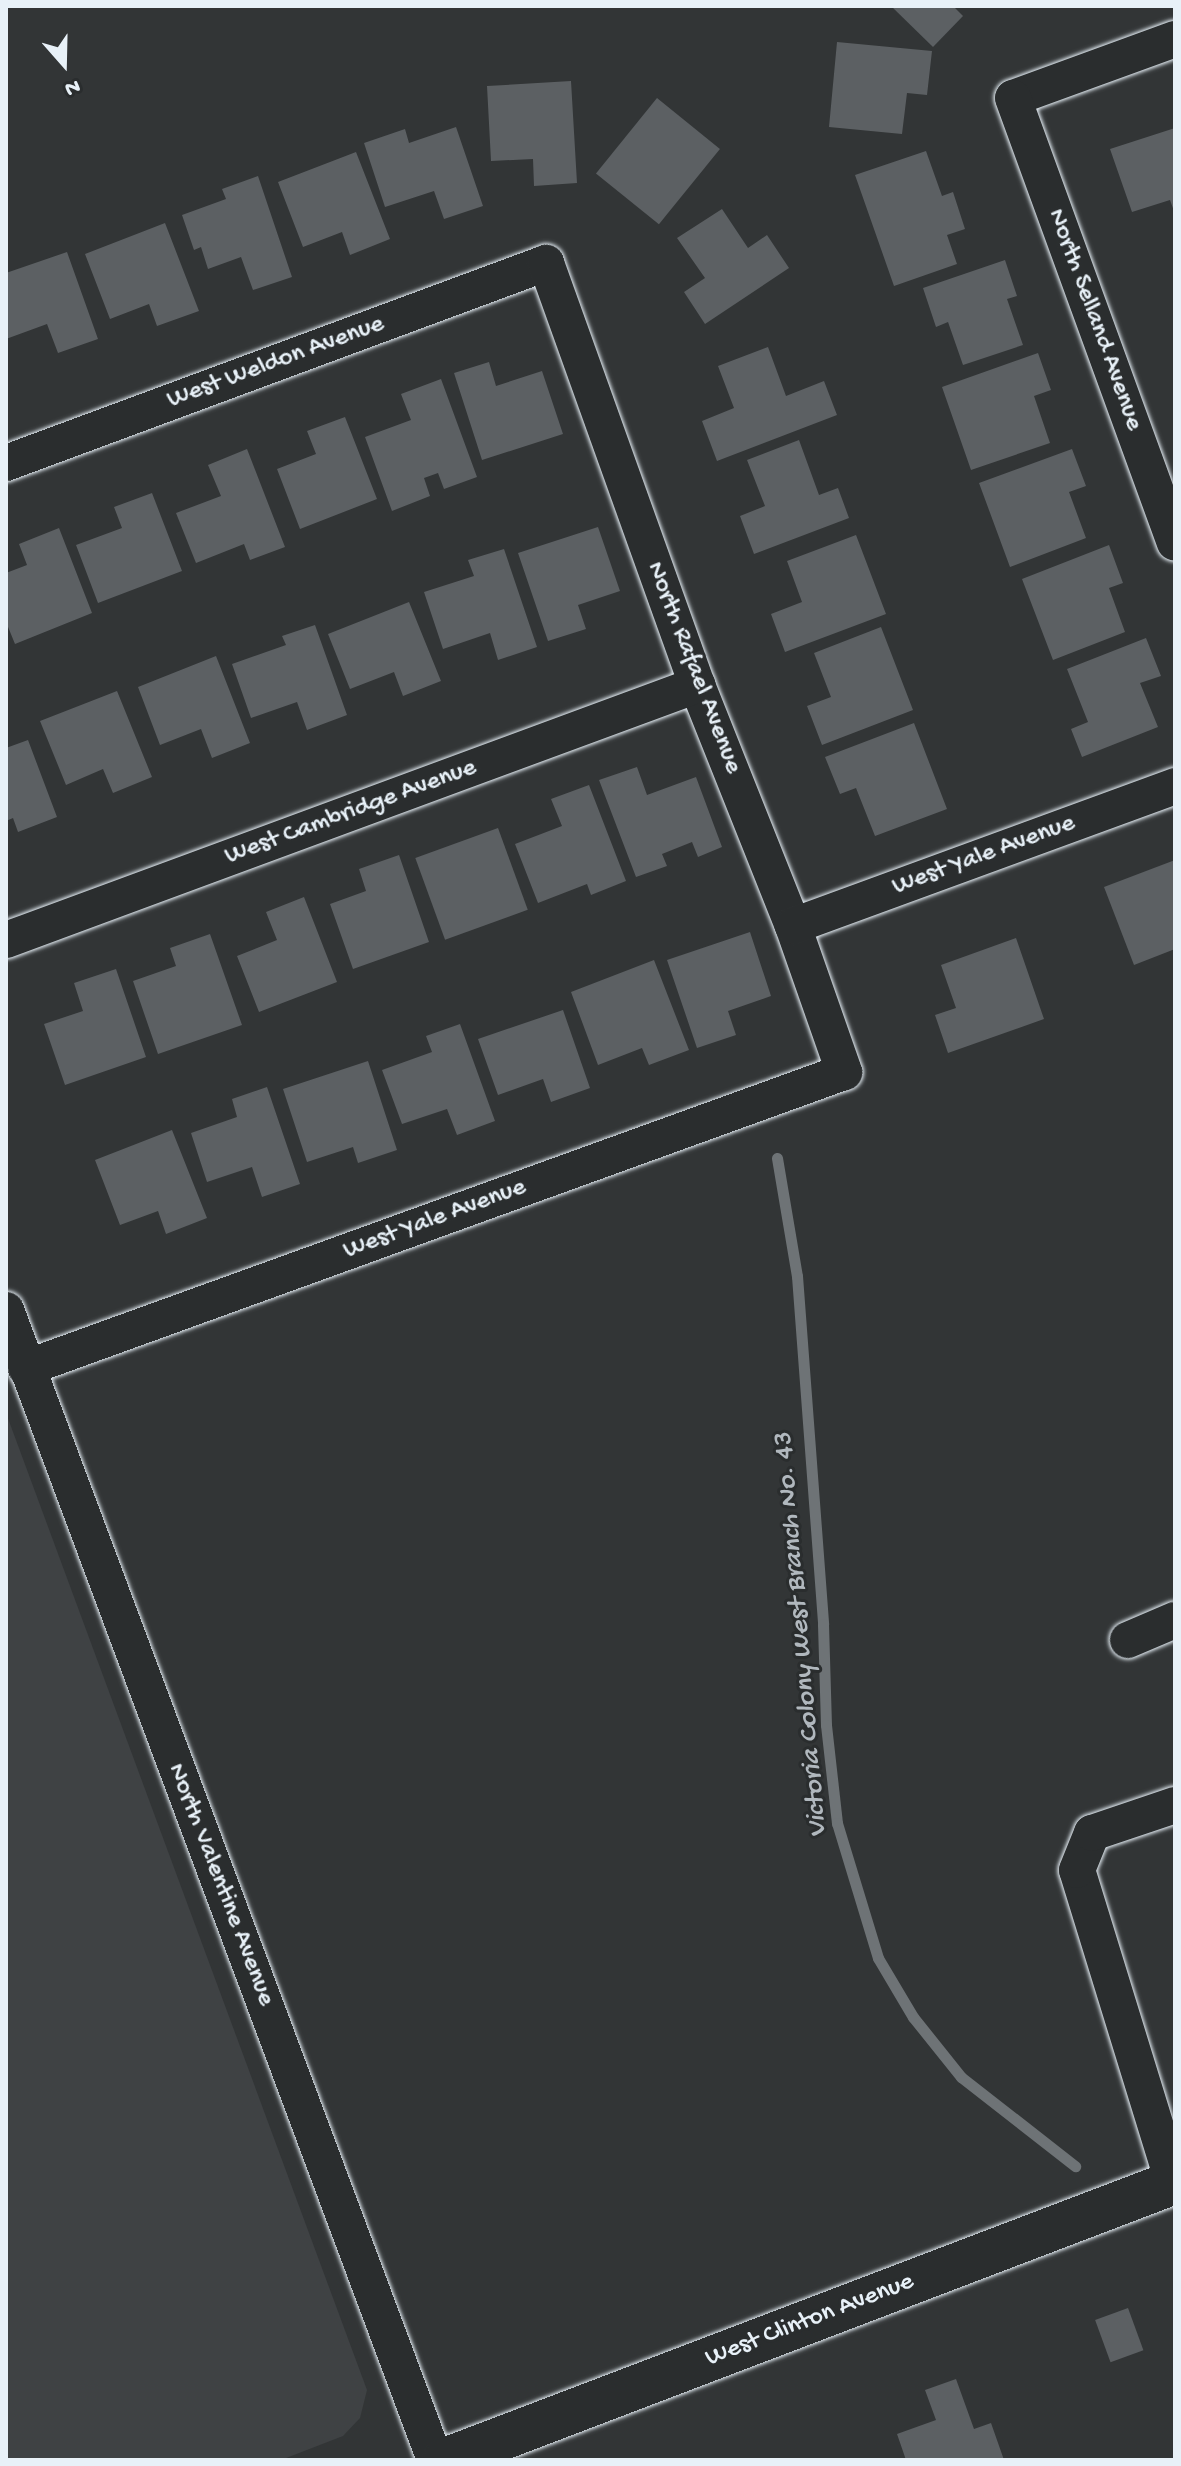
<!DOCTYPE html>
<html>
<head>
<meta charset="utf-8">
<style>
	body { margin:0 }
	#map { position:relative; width:1181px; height:2466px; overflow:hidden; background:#323536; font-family:"Gochi Hand",sans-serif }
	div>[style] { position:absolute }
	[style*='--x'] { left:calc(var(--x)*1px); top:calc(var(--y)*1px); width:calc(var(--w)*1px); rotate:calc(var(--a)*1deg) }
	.built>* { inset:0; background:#3f4244 }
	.stream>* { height:11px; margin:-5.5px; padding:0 5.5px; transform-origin:5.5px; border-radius:5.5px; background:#6e7376 }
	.building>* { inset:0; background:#5c6063; transform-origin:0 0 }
	.roads { filter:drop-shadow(0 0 2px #e8f1f8) drop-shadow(0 0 2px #e8f1f8) }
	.minor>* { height:36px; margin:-18px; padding:0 18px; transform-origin:18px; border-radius:18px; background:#2a2d2e }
	.secondary>* { height:44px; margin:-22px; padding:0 22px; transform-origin:22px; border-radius:22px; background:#2a2d2e }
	span { translate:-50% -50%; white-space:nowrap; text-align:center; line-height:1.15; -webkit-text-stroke:6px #2a2d2e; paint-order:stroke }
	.street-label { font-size:26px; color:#e8f1f8 }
	.water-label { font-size:28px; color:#b1b8be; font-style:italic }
	.frame { position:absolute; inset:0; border:8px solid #e8f1f8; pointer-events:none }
	.north { position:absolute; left:24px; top:24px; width:80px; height:80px; -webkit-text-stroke:6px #2a2d2e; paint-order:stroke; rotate:160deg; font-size:22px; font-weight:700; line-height:32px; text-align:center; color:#e8f1f8 }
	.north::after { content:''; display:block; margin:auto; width:28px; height:36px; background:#e8f1f8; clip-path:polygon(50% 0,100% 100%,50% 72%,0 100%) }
</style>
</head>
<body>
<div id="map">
	<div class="built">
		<div style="clip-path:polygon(6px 1413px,367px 2390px,360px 2418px,343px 2436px,281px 2460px,6px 2460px)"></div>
	</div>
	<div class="stream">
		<div style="--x:777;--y:1158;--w:120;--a:80.4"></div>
		<div style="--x:797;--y:1276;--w:349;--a:85.7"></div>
		<div style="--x:823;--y:1624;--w:101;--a:88.3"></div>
		<div style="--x:826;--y:1725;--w:99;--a:83.6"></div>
		<div style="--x:837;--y:1823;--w:141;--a:73.1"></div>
		<div style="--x:878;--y:1958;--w:69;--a:59.3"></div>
		<div style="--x:913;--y:2017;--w:77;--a:51.3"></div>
		<div style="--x:961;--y:2077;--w:145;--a:38"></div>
	</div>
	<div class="building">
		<div style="clip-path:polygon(891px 6px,953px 6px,963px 16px,933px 47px)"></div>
		<div style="clip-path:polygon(837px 42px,932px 51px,927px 95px,907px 93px,902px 134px,829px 127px)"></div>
		<div style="clip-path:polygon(571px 81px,577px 183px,534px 186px,533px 159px,491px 161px,487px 86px)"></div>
		<div style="left:657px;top:98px;width:81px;height:97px;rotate:39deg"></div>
		<div style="clip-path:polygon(456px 127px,483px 206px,444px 219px,434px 191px,385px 207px,364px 143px,405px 129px,409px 143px)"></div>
		<div style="clip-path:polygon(1175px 128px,1175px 214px,1170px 200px,1132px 212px,1110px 149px)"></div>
		<div style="clip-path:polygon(926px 151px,942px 196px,953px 192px,965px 229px,947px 235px,957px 264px,894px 286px,855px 175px)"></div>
		<div style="clip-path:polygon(356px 152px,390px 239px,350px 255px,342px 232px,303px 247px,278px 182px)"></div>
		<div style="clip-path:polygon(258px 176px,292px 277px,253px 290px,241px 257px,208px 269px,201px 247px,194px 250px,182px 215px,226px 199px,222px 189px)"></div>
		<div style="clip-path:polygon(722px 209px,748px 248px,767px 235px,789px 268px,705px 324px,684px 292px,705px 278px,677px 238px)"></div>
		<div style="clip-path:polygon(165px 223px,199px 311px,157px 326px,149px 304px,110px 319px,85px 254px)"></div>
		<div style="clip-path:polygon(67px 252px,98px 339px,58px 353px,47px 324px,6px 339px,6px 273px)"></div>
		<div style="clip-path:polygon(1005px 260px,1017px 296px,1007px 299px,1023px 345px,963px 365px,948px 322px,936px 327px,923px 288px)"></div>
		<div style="clip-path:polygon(768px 347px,786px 396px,824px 381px,837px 415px,717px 461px,702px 421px,734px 408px,718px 366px)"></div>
		<div style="clip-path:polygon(1038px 353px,1051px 390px,1034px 396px,1050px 443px,971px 470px,942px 387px)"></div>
		<div style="clip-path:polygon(489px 362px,496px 386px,542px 371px,563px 434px,482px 460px,454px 373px)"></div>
		<div style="clip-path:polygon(441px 379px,477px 477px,444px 489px,438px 473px,424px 478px,430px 496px,392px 511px,365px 437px,411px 420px,401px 394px)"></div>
		<div style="clip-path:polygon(345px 417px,377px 499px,300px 529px,277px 469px,316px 454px,307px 431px)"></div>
		<div style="clip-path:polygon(799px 440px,819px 495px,838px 488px,849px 518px,754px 554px,740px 516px,765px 506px,747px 460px)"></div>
		<div style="clip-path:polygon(247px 449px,285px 547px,250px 560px,244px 544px,196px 563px,176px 513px,221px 496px,208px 465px)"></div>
		<div style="clip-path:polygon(1072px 449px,1086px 486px,1069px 492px,1086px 538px,1010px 567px,979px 483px)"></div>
		<div style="clip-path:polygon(152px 493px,182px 571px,98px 603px,76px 545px,122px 528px,114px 507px)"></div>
		<div style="clip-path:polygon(598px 527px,620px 591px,578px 605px,586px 629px,548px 641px,518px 553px)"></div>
		<div style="clip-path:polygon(59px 528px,92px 613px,15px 644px,6px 622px,6px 573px,27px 565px,19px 544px)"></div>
		<div style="clip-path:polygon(856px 535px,886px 614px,785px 652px,771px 614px,802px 602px,787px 561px)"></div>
		<div style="clip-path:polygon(1109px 545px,1123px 583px,1109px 588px,1125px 632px,1053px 660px,1022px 579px)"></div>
		<div style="clip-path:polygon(504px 549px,537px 647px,498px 660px,490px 633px,443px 649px,424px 592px,474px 576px,468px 560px)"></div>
		<div style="clip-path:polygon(409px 602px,441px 681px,403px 696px,394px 672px,350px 689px,328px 634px)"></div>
		<div style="clip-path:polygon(315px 625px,347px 715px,307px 730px,297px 702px,251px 718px,232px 664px,286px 645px,282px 636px)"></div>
		<div style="clip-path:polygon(881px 627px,913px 710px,822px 745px,807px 706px,831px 697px,814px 653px)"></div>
		<div style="clip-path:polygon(1146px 638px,1161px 676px,1140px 683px,1158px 727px,1082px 757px,1071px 729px,1088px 722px,1067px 669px)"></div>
		<div style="clip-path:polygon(216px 656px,250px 743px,212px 758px,201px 729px,160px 745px,138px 687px)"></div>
		<div style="clip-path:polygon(117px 691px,152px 777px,113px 793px,103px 769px,66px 785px,40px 721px)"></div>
		<div style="clip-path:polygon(914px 723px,947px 809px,875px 836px,856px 788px,840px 794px,825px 757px)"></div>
		<div style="clip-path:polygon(28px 740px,57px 817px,18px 832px,13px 818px,6px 821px,6px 748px)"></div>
		<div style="clip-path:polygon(637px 767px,647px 795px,696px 777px,722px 847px,698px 857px,692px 842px,662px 854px,667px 866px,636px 877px,599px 780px)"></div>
		<div style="clip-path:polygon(589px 785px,626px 881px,591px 895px,587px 884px,538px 903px,515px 844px,562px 826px,551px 799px)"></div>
		<div style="left:498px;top:828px;width:87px;height:88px;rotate:70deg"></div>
		<div style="clip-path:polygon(399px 855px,429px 942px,353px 969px,330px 904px,366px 891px,359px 869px)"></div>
		<div style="clip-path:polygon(1175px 860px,1175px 949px,1134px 965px,1104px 887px)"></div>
		<div style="clip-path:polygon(304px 897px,337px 982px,259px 1012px,237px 956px,277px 940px,266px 912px)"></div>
		<div style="clip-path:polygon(750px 932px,771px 996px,728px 1011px,736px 1035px,697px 1048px,667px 960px)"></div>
		<div style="clip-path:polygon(210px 934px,242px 1025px,158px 1054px,133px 981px,176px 966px,170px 948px)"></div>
		<div style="clip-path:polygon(1016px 938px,1044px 1019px,948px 1053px,935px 1015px,956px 1008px,941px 965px)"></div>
		<div style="clip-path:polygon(654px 960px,689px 1050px,649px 1065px,642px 1048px,598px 1065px,571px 992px)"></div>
		<div style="clip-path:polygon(116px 969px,146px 1057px,65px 1085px,44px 1024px,83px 1011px,74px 983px)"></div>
		<div style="clip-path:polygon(563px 1010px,590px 1088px,551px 1102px,543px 1079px,498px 1095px,478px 1039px)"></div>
		<div style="clip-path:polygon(460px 1024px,495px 1121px,457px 1135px,447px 1109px,402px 1124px,382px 1070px,432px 1052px,426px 1036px)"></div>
		<div style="clip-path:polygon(368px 1061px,397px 1150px,358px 1163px,353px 1147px,307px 1162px,283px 1089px)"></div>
		<div style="clip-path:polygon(267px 1087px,300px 1184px,262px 1197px,252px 1167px,207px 1182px,191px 1133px,237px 1117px,232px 1099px)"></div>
		<div style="clip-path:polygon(172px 1130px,207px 1218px,166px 1234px,158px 1211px,120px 1225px,95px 1160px)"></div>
		<div style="left:1128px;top:2308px;width:45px;height:35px;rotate:70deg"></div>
		<div style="clip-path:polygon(956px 2379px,974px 2429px,991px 2423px,1004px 2460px,906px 2460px,897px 2434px,936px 2420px,925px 2390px)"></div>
	</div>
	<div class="roads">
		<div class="minor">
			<div style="--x:1175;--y:39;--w:172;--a:160"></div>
			<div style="--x:1013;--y:98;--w:473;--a:70"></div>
			<div style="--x:6;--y:463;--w:576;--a:-20.32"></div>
			<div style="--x:546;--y:263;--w:448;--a:70.3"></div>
			<div style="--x:697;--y:685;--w:259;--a:68.3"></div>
			<div style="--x:793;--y:926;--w:155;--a:70.7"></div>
			<div style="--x:844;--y:1072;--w:870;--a:160.11"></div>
			<div style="--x:793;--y:926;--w:407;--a:-20.1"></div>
			<div style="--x:6;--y:940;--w:737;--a:-20.26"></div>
			<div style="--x:6;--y:1310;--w:1227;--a:69.54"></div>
			<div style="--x:1128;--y:1640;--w:51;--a:-23.1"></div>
			<div style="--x:1173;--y:2182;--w:326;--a:-107.1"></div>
			<div style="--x:1077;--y:1870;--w:40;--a:-68"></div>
			<div style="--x:1092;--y:1833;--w:88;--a:-18.6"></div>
		</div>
		<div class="secondary">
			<div style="--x:445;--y:2460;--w:781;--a:-20.85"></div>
		</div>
	</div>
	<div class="street-label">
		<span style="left:1094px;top:320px;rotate:70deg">North Selland Avenue</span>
		<span style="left:276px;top:363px;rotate:-20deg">West Weldon Avenue</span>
		<span style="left:693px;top:668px;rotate:69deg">North Rafael Avenue</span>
		<span style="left:351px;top:813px;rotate:-20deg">West Cambridge Avenue</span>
		<span style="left:984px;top:856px;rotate:-20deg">West Yale Avenue</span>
		<span style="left:435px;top:1220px;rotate:-20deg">West Yale Avenue</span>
		<span style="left:220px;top:1885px;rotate:69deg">North Valentine Avenue</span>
		<span style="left:810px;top:2321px;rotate:-21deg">West Clinton Avenue</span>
	</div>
	<div class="water-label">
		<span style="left:802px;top:1635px;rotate:-95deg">Victoria Colony West Branch No. 43</span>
	</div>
	<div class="frame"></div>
	<div class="north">N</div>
</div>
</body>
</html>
